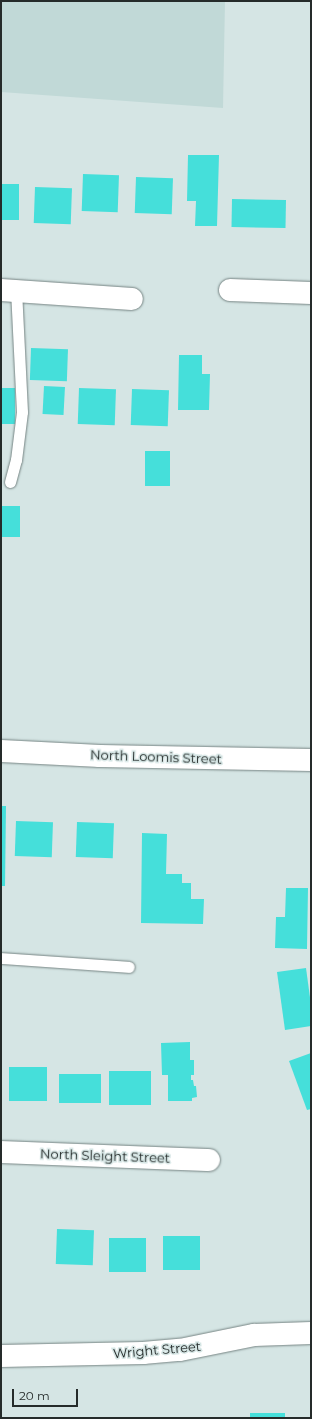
<!DOCTYPE html>
<html>
<head>
<meta charset="utf-8">
<style>
	body { margin:0 }
	#map { position:relative; width:312px; height:1419px; overflow:hidden; background:#d5e5e4; font-family:Montserrat,sans-serif }
	div>[style] { position:absolute }
	[style*='--x'] { left:calc(var(--x)*1px); top:calc(var(--y)*1px); width:calc(var(--w)*1px); rotate:calc(var(--a)*1deg) }
	.built>* { inset:0; background:#c1d9d7 }
	.building>* { inset:0; background:#45dfda; transform-origin:0 0 }
	.roads { filter:drop-shadow(0 0 1px #768483) drop-shadow(0 0 1px #768483) }
	.lane>* { height:11px; margin:-5.5px; padding:0 5.5px; transform-origin:5.5px; border-radius:5.5px; background:#fff }
	.street>* { height:22px; margin:-11px; padding:0 11px; transform-origin:11px; border-radius:11px; background:#fff }
	span { translate:-50% -50%; white-space:nowrap; text-align:center; line-height:1.15; -webkit-text-stroke:3px #d5e5e4; paint-order:stroke }
	.street-label { font-size:13px; color:#252b2a }
	.frame { position:absolute; inset:0; border:2px solid #252b2a; pointer-events:none }
	.scale { position:absolute; left:12px; top:1389px; width:66px; height:18px; box-sizing:border-box; border:2px solid #252b2a; border-top:0; padding-left:5px; font-size:12px; line-height:14px; white-space:nowrap; color:#252b2a; -webkit-text-stroke:3px #d5e5e4; paint-order:stroke }
</style>
</head>
<body>
<div id="map">
	<div class="built">
		<div style="clip-path:polygon(1px 1px,225px 1px,223px 108px,1px 92px)"></div>
	</div>
	<div class="building">
		<div style="clip-path:polygon(188px 155px,219px 155px,217px 226px,195px 226px,196px 201px,187px 201px)"></div>
		<div style="left:83px;top:174px;width:36px;height:37px;rotate:2deg"></div>
		<div style="left:136px;top:177px;width:37px;height:36px;rotate:2deg"></div>
		<div style="left:1px;top:184px;width:18px;height:36px"></div>
		<div style="left:35px;top:187px;width:37px;height:36px;rotate:2deg"></div>
		<div style="left:232px;top:199px;width:54px;height:28px;rotate:1deg"></div>
		<div style="left:31px;top:348px;width:37px;height:32px;rotate:2deg"></div>
		<div style="clip-path:polygon(179px 355px,202px 355px,202px 374px,210px 374px,209px 410px,178px 410px)"></div>
		<div style="left:44px;top:386px;width:21px;height:28px;rotate:3deg"></div>
		<div style="left:1px;top:388px;width:14px;height:36px"></div>
		<div style="left:79px;top:388px;width:37px;height:36px;rotate:2deg"></div>
		<div style="left:132px;top:389px;width:37px;height:36px;rotate:2deg"></div>
		<div style="left:145px;top:451px;width:25px;height:35px"></div>
		<div style="left:1px;top:506px;width:19px;height:31px"></div>
		<div style="clip-path:polygon(1px 806px,6px 806px,5px 886px,1px 886px)"></div>
		<div style="left:16px;top:821px;width:37px;height:35px;rotate:2deg"></div>
		<div style="left:77px;top:822px;width:37px;height:35px;rotate:2deg"></div>
		<div style="clip-path:polygon(142px 833px,167px 834px,166px 874px,182px 874px,182px 883px,191px 883px,191px 899px,204px 899px,203px 924px,141px 923px)"></div>
		<div style="clip-path:polygon(286px 888px,308px 888px,307px 949px,275px 948px,276px 917px,285px 917px)"></div>
		<div style="clip-path:polygon(306px 968px,311px 1005px,311px 1026px,285px 1030px,277px 972px)"></div>
		<div style="clip-path:polygon(190px 1042px,190px 1060px,194px 1060px,194px 1075px,191px 1075px,191px 1080px,193px 1080px,194px 1086px,196px 1086px,197px 1097px,192px 1098px,192px 1101px,168px 1101px,168px 1075px,162px 1075px,161px 1043px)"></div>
		<div style="clip-path:polygon(311px 1053px,311px 1109px,307px 1110px,289px 1061px)"></div>
		<div style="left:9px;top:1067px;width:38px;height:34px"></div>
		<div style="left:109px;top:1071px;width:42px;height:34px"></div>
		<div style="left:59px;top:1074px;width:42px;height:29px"></div>
		<div style="left:57px;top:1229px;width:37px;height:35px;rotate:2deg"></div>
		<div style="left:163px;top:1236px;width:37px;height:34px"></div>
		<div style="left:109px;top:1238px;width:37px;height:34px"></div>
		<div style="left:250px;top:1413px;width:35px;height:5px"></div>
	</div>
	<div class="roads">
		<div class="lane">
			<div style="--x:10;--y:482;--w:23;--a:-75"></div>
			<div style="--x:16;--y:460;--w:48;--a:-82.9"></div>
			<div style="--x:22;--y:412;--w:121;--a:-92.8"></div>
			<div style="--x:1;--y:958;--w:128;--a:4"></div>
		</div>
		<div class="street">
			<div style="--x:1;--y:290;--w:131;--a:3.9"></div>
			<div style="--x:230;--y:290;--w:81;--a:2.1"></div>
			<div style="--x:1;--y:751;--w:99;--a:2.9"></div>
			<div style="--x:100;--y:756;--w:211;--a:1.1"></div>
			<div style="--x:1;--y:1152;--w:208;--a:2.2"></div>
			<div style="--x:1;--y:1356;--w:142;--a:-1.2"></div>
			<div style="--x:143;--y:1353;--w:37;--a:-5"></div>
			<div style="--x:180;--y:1350;--w:76;--a:-11.5"></div>
			<div style="--x:254;--y:1335;--w:57;--a:-2"></div>
		</div>
	</div>
	<div class="street-label">
		<span style="left:156px;top:757px;rotate:2deg">North Loomis Street</span>
		<span style="left:105px;top:1156px;rotate:2deg">North Sleight Street</span>
		<span style="left:157px;top:1350px;rotate:-5deg">Wright Street</span>
	</div>
	<div class="frame"></div>
	<div class="scale">20 m</div>
</div>
</body>
</html>
